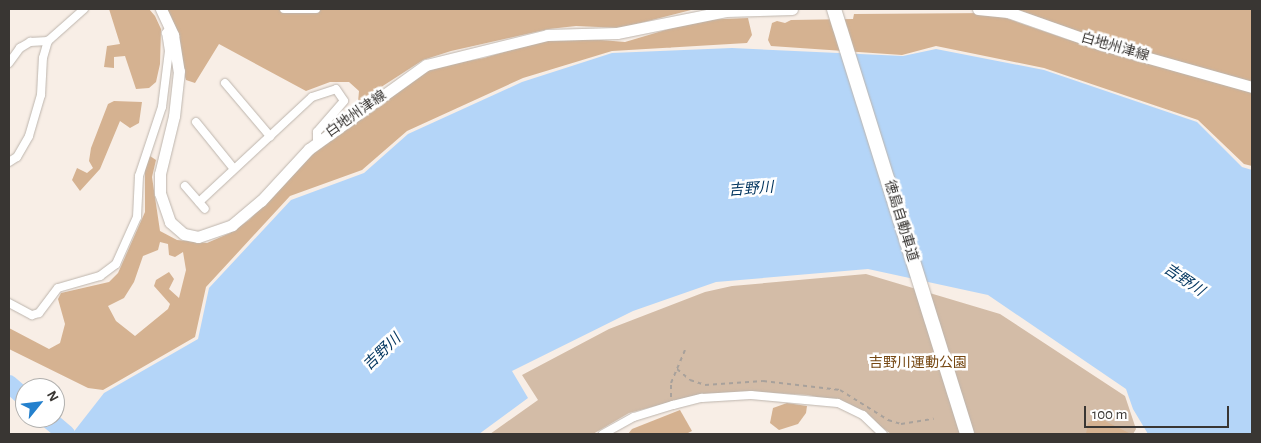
<!DOCTYPE html>
<html>
<head>
<meta charset="utf-8">
<style>
	body { margin:0 }
	#map { position:relative; width:1261px; height:443px; overflow:hidden; background:#f8eee6; font-family:"Alegreya Sans","Noto Sans JP",sans-serif }
	div>[style] { position:absolute }
	[style*='--x'] { left:calc(var(--x)*1px); top:calc(var(--y)*1px); width:calc(var(--w)*1px); rotate:calc(var(--a)*1deg) }
	.green>* { inset:0; background:#d3bca7 }
	.forest>* { inset:0; background:#d5b291 }
	.water>* { inset:0; background:#b4d5f8 }
	.river>* { height:18px; margin:-9px; padding:0 9px; transform-origin:9px; border-radius:9px; background:#b4d5f8 }
	.path>* { height:2px; margin-top:-1px; transform-origin:0; background:repeating-linear-gradient(90deg,#a8a19b 0 4px,transparent 0 8px) }
	.roads { filter:drop-shadow(0 0 1px #bdb5ad) drop-shadow(0 0 1px #bdb5ad) }
	.minor>* { height:8px; margin:-4px; padding:0 4px; transform-origin:4px; border-radius:4px; background:#fff }
	.secondary>* { height:11px; margin:-5.5px; padding:0 5.5px; transform-origin:5.5px; border-radius:5.5px; background:#fff }
	.motorway>* { height:14px; margin:-7px; padding:0 7px; transform-origin:7px; border-radius:7px; background:#fff }
	span { translate:-50% -50%; white-space:nowrap; text-align:center; line-height:1.15; -webkit-text-stroke:5px #fff; paint-order:stroke }
	.street-label { font-size:14px; color:#393633 }
	.park-label { font-size:14px; color:#764813 }
	.water-label { font-size:15px; color:#00345e; font-style:italic }
	.frame { position:absolute; inset:0; border:10px solid #393633; pointer-events:none }
	.north { position:absolute; left:15px; top:378px; width:50px; height:50px; box-sizing:border-box; background:#fff; border:1px solid #b0afad; border-radius:50%; rotate:61deg; font-size:14px; font-weight:700; line-height:20px; text-align:center; color:#393633 }
	.north::after { content:''; display:block; margin:auto; width:18px; height:22px; background:#2480cd; clip-path:polygon(50% 0,100% 100%,50% 72%,0 100%) }
	.scale { position:absolute; left:1084px; top:406px; width:145px; height:22px; box-sizing:border-box; border:2px solid #393633; border-top:0; padding-left:6px; font-size:15px; line-height:18px; white-space:nowrap; color:#393633; -webkit-text-stroke:4px #fff; paint-order:stroke }
</style>
</head>
<body>
<div id="map">
	<div class="green">
		<div style="clip-path:polygon(866px 274px,1000px 314px,1125px 396px,1136px 429px,1133px 434px,891px 434px,850px 404px,808px 395px,756px 392px,690px 397px,629px 413px,593px 434px,490px 434px,538px 400px,522px 375px,609px 329px,705px 292px,732px 286px)"></div>
	</div>
	<div class="forest">
		<div style="clip-path:polygon(109px 9px,149px 9px,155px 16px,161px 29px,160px 64px,156px 82px,149px 88px,136px 89px,125px 56px,114px 57px,114px 68px,104px 67px,107px 46px,120px 44px)"></div>
		<div style="clip-path:polygon(163px 9px,695px 9px,621px 28px,576px 26px,549px 29px,451px 51px,423px 60px,358px 102px,359px 91px,349px 82px,330px 82px,306px 91px,219px 44px,195px 83px,186px 80px)"></div>
		<div style="clip-path:polygon(1015px 9px,1252px 9px,1252px 166px,1244px 164px,1198px 120px,1044px 68px,936px 46px,902px 55px,771px 46px,768px 40px,772px 23px,777px 21px,785px 23px,791px 20px,853px 19px,854px 14px,991px 13px,1066px 39px,1139px 57px,1138px 48px,1085px 34px)"></div>
		<div style="clip-path:polygon(evenodd,748px 18px,752px 35px,747px 43px,612px 51px,523px 78px,407px 131px,362px 170px,290px 196px,206px 287px,195px 337px,103px 390px,88px 388px,9px 349px,9px 328px,49px 349px,60px 343px,65px 324px,58px 299px,61px 293px,109px 282px,118px 273px,145px 212px,145px 163px,150px 156px,156px 160px,152px 177px,160px 231px,177px 240px,207px 243px,230px 233px,249px 220px,319px 148px,429px 68px,484px 58px,545px 40px,565px 37px,625px 42px,699px 20px,748px 18px,160px 242px,168px 244px,169px 255px,175px 257px,183px 252px,186px 270px,179px 298px,169px 289px,174px 279px,169px 272px,156px 280px,154px 286px,170px 304px,168px 309px,135px 336px,116px 321px,108px 306px,124px 298px,134px 282px,143px 256px,158px 250px,160px 242px)"></div>
		<div style="clip-path:polygon(114px 101px,142px 102px,139px 123px,130px 128px,120px 121px,100px 169px,80px 191px,72px 180px,77px 168px,87px 173px,93px 168px,89px 161px,91px 148px,108px 104px)"></div>
		<div style="clip-path:polygon(787px 403px,807px 406px,806px 413px,798px 424px,779px 430px,770px 423px,773px 408px)"></div>
		<div style="clip-path:polygon(680px 410px,692px 431px,686px 434px,628px 434px,632px 429px)"></div>
		<div style="clip-path:polygon(1097px 417px,1131px 434px,1086px 434px,1088px 423px)"></div>
	</div>
	<div class="water">
		<div style="clip-path:polygon(732px 48px,903px 56px,936px 49px,1044px 70px,1197px 122px,1242px 167px,1252px 170px,1252px 434px,1148px 434px,1133px 409px,1126px 389px,988px 295px,868px 269px,716px 282px,633px 311px,512px 371px,528px 398px,479px 434px,72px 434px,104px 393px,198px 339px,209px 288px,291px 200px,364px 173px,408px 134px,522px 82px,612px 53px)"></div>
	</div>
	<div class="river">
		<div style="--x:9;--y:384;--w:21;--a:41"></div>
		<div style="--x:47;--y:418;--w:25;--a:40"></div>
	</div>
	<div class="path">
		<div style="--x:685;--y:350;--w:21;--a:113"></div>
		<div style="--x:677;--y:369;--w:17;--a:40"></div>
		<div style="--x:690;--y:380;--w:16;--a:18"></div>
		<div style="--x:705;--y:385;--w:58;--a:-3.9"></div>
		<div style="--x:763;--y:381;--w:78;--a:6.7"></div>
		<div style="--x:840;--y:390;--w:57;--a:32"></div>
		<div style="--x:888;--y:420;--w:14;--a:17"></div>
		<div style="--x:901;--y:424;--w:33;--a:-9"></div>
		<div style="--x:671;--y:397;--w:14;--a:-90"></div>
		<div style="--x:671;--y:383;--w:15;--a:-67"></div>
	</div>
	<div class="roads">
		<div class="minor">
			<div style="--x:284;--y:9;--w:32;--a:0"></div>
			<div style="--x:9;--y:63;--w:19;--a:-54"></div>
			<div style="--x:20;--y:48;--w:12;--a:-31"></div>
			<div style="--x:30;--y:42;--w:18;--a:-3"></div>
			<div style="--x:225;--y:83;--w:70;--a:49.7"></div>
			<div style="--x:196;--y:122;--w:60;--a:51"></div>
			<div style="--x:9;--y:162;--w:9;--a:-32"></div>
			<div style="--x:17;--y:157;--w:24;--a:-60"></div>
			<div style="--x:29;--y:136;--w:43;--a:-73.7"></div>
			<div style="--x:41;--y:95;--w:37;--a:-87"></div>
			<div style="--x:43;--y:58;--w:18;--a:-74"></div>
			<div style="--x:48;--y:41;--w:48;--a:-41.6"></div>
			<div style="--x:185;--y:186;--w:30;--a:49"></div>
			<div style="--x:199;--y:202;--w:154;--a:-42.9"></div>
			<div style="--x:312;--y:97;--w:25;--a:-18"></div>
			<div style="--x:336;--y:89;--w:14;--a:56"></div>
			<div style="--x:344;--y:101;--w:41;--a:131.1"></div>
			<div style="--x:317;--y:132;--w:10;--a:90"></div>
			<div style="--x:9;--y:303;--w:26;--a:28"></div>
			<div style="--x:32;--y:315;--w:7;--a:-16"></div>
			<div style="--x:39;--y:313;--w:31;--a:-53"></div>
			<div style="--x:58;--y:288;--w:44;--a:-15.9"></div>
			<div style="--x:100;--y:276;--w:20;--a:-37"></div>
			<div style="--x:116;--y:264;--w:51;--a:-65.9"></div>
			<div style="--x:137;--y:217;--w:41;--a:-87.2"></div>
			<div style="--x:139;--y:176;--w:73;--a:-71.6"></div>
			<div style="--x:162;--y:107;--w:56;--a:-82.9"></div>
			<div style="--x:169;--y:51;--w:18;--a:-99"></div>
			<div style="--x:166;--y:33;--w:6;--a:-51"></div>
			<div style="--x:603;--y:434;--w:35;--a:-29"></div>
			<div style="--x:634;--y:417;--w:41;--a:-17.1"></div>
			<div style="--x:673;--y:405;--w:30;--a:-14"></div>
			<div style="--x:702;--y:398;--w:49;--a:-3.5"></div>
			<div style="--x:751;--y:395;--w:87;--a:5.3"></div>
			<div style="--x:838;--y:403;--w:28;--a:26"></div>
			<div style="--x:863;--y:415;--w:28;--a:44"></div>
		</div>
		<div class="secondary">
			<div style="--x:161;--y:9;--w:29;--a:65"></div>
			<div style="--x:173;--y:35;--w:36;--a:81"></div>
			<div style="--x:179;--y:71;--w:45;--a:96.3"></div>
			<div style="--x:174;--y:116;--w:60;--a:103.6"></div>
			<div style="--x:160;--y:174;--w:19;--a:90"></div>
			<div style="--x:160;--y:193;--w:31;--a:71"></div>
			<div style="--x:170;--y:222;--w:18;--a:41"></div>
			<div style="--x:184;--y:234;--w:14;--a:12"></div>
			<div style="--x:198;--y:237;--w:36;--a:-19"></div>
			<div style="--x:232;--y:225;--w:38;--a:-40"></div>
			<div style="--x:261;--y:201;--w:71;--a:-47.3"></div>
			<div style="--x:309;--y:149;--w:144;--a:-35.7"></div>
			<div style="--x:426;--y:65;--w:125;--a:-13.9"></div>
			<div style="--x:547;--y:35;--w:70;--a:-1.6"></div>
			<div style="--x:617;--y:33;--w:111;--a:-11.4"></div>
			<div style="--x:726;--y:11;--w:66;--a:-1.7"></div>
			<div style="--x:978;--y:9;--w:30;--a:6"></div>
			<div style="--x:1008;--y:12;--w:96;--a:19.4"></div>
			<div style="--x:1099;--y:44;--w:159;--a:15.7"></div>
		</div>
		<div class="motorway">
			<div style="--x:834;--y:9;--w:445;--a:72.6"></div>
		</div>
	</div>
	<div class="street-label">
		<span style="left:1115px;top:47px;rotate:16deg">白地州津線</span>
		<span style="left:356px;top:114px;rotate:-35deg">白地州津線</span>
		<span style="left:901px;top:221px;rotate:73deg">徳島自動車道</span>
	</div>
	<div class="park-label">
		<span style="left:918px;top:363px">吉野川運動公園</span>
	</div>
	<div class="water-label">
		<span style="left:751px;top:189px;rotate:-4deg">吉野川</span>
		<span style="left:1184px;top:280px;rotate:34deg">吉野川</span>
		<span style="left:382px;top:352px;rotate:-44deg">吉野川</span>
	</div>
	<div class="frame"></div>
	<div class="north">N</div>
	<div class="scale">100 m</div>
</div>
</body>
</html>
